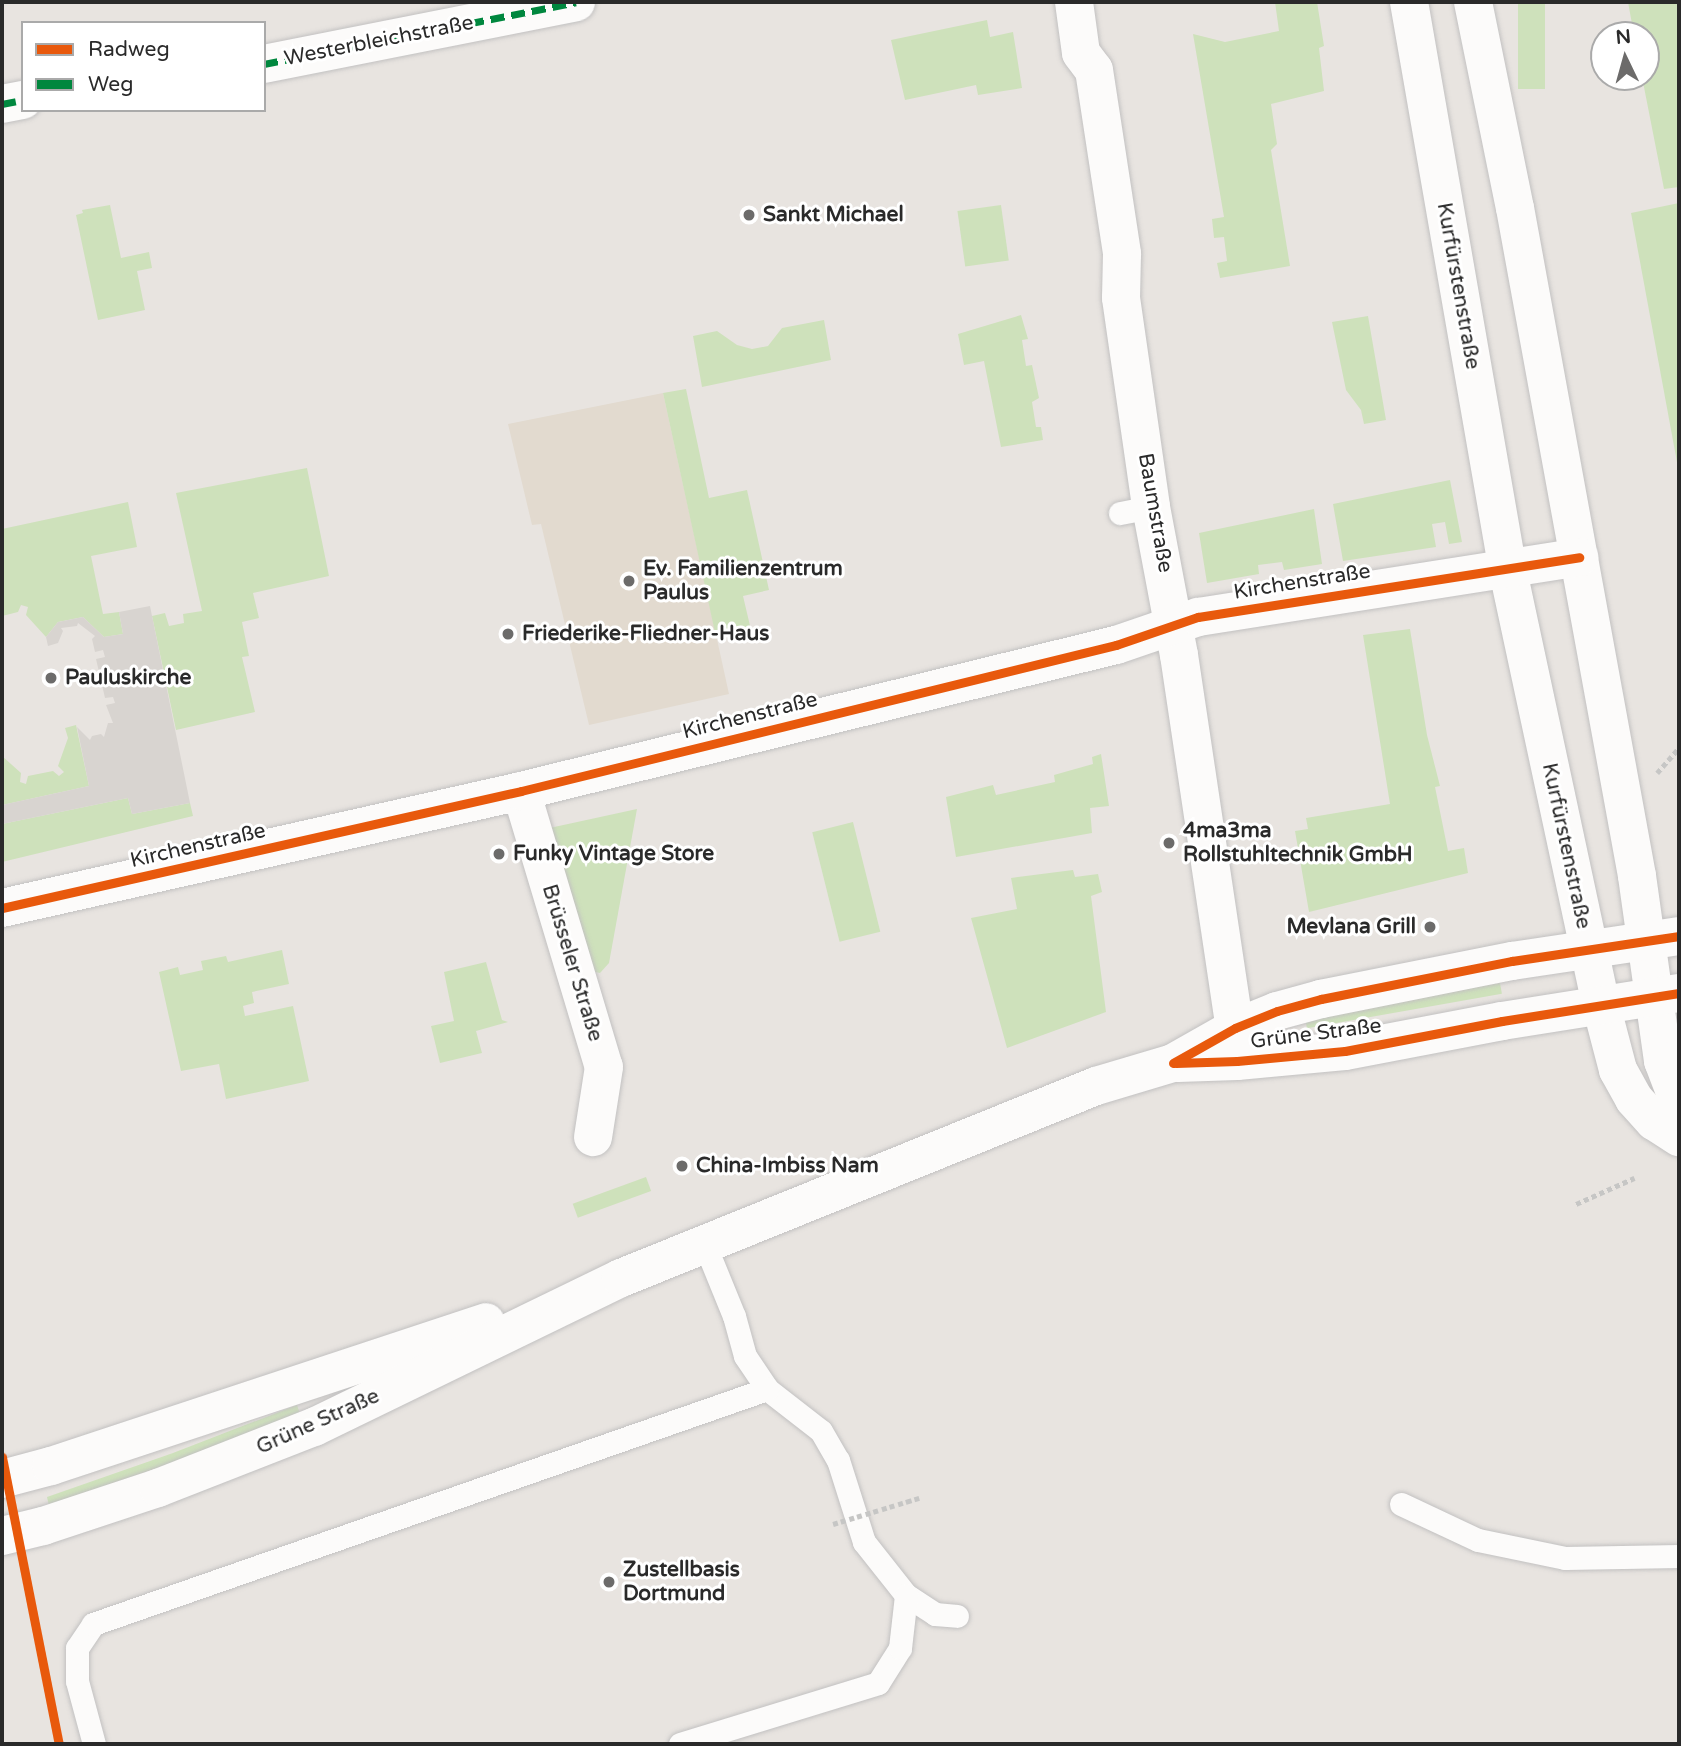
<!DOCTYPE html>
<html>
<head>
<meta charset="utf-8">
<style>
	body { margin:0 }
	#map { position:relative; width:1681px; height:1746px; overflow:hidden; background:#e8e4e0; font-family:"Varela Round",sans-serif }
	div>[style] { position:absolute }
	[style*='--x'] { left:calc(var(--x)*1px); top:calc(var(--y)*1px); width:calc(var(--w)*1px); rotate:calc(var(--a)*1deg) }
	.education>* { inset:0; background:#e2dacf }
	.green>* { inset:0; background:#cee1bb; transform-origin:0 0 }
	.plaza>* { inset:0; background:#d8d4d0 }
	.path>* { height:4.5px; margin-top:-2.25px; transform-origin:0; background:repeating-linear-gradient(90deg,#c6c6c5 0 5px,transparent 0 8.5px) }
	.roads { filter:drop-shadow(0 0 2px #c2c1c1) drop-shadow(0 0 2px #c2c1c1) }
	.lane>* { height:23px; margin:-11.5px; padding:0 11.5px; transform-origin:11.5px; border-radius:11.5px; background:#fcfbfa }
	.street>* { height:38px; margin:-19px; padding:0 19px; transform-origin:19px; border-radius:19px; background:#fcfbfa }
	.secondary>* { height:38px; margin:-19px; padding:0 19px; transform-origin:19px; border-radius:19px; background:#fcfbfa }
	.path-bridge>* { height:4.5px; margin-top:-2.25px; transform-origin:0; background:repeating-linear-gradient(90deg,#c6c6c5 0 5px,transparent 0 8.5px) }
	.quiet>* { height:7px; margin-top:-3.5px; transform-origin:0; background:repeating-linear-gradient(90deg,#00873e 0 14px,transparent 0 21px) }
	.cycleway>* { height:9px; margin:-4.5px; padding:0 4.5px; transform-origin:4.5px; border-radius:4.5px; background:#e8590c }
	.dots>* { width:19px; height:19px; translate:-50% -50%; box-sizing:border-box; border:4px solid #fff; border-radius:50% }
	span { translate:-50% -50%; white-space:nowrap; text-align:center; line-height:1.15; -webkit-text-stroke:6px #fff; paint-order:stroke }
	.street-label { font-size:21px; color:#2a2a2a }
	.poi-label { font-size:21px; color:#2a2a2a; font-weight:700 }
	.left { translate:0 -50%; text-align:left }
	.right { translate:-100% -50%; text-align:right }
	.frame { position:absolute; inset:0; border:4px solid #2a2a2a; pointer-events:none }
	.legend { position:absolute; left:21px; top:21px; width:245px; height:91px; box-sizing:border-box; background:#fff; border:2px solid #aaa; margin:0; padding:9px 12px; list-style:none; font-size:21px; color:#2a2a2a }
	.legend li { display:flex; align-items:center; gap:14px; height:35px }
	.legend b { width:35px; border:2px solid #aaa }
	.north { position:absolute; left:1590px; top:21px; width:70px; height:70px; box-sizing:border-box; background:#fff; border:2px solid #aaa; border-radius:50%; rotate:355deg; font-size:19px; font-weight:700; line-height:28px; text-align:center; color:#2a2a2a }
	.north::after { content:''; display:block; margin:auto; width:24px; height:32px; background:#6c6b6a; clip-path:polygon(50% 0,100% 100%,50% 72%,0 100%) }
</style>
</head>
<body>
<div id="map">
	<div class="education">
		<div style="clip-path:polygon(663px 393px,729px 694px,589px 725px,541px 524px,532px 525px,508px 424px)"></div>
	</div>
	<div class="green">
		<div style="clip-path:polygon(1275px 2px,1317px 2px,1324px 46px,1319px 48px,1324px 91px,1271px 104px,1277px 144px,1271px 150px,1290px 266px,1220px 278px,1217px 263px,1227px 261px,1224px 237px,1214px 238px,1212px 219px,1224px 217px,1193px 34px,1225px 42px,1279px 31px)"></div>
		<div style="left:1518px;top:2px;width:27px;height:87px"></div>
		<div style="clip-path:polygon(1628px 2px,1679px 2px,1679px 187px,1664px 189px,1642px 77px,1646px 77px,1646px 35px,1634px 35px)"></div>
		<div style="clip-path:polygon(987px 20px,990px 37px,1013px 32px,1022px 88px,978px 95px,976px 85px,905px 100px,891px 40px)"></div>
		<div style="clip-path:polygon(1679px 203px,1679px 473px,1631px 213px)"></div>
		<div style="clip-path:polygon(110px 205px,121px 258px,149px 252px,152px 268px,137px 271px,145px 310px,98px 320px,76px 215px,83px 213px,82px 210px)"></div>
		<div style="left:1001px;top:205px;width:56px;height:44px;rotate:82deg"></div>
		<div style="clip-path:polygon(1021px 315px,1028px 339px,1022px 340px,1026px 366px,1032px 365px,1039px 398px,1032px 402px,1036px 427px,1041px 427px,1043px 440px,1001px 447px,984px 361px,964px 365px,958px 334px)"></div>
		<div style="clip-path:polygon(1368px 316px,1386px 420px,1364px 424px,1361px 410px,1346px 390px,1332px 322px)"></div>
		<div style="clip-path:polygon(824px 320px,831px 360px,702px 387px,693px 336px,717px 331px,737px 345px,752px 349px,768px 346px,782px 328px)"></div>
		<div style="clip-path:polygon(686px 389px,709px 498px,747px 490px,769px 590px,743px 596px,751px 630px,716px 637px,663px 393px)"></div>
		<div style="clip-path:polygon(307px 468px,329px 576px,253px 593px,259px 618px,242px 622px,249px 656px,242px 657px,255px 712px,176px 730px,152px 616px,165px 613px,169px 626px,184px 623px,183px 614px,202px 611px,176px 493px)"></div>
		<div style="clip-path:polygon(1450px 480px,1462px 542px,1449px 544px,1445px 522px,1432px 524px,1436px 547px,1343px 561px,1333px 504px)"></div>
		<div style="clip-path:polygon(128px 502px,137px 547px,91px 556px,103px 614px,119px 612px,123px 634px,104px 637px,83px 617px,58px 622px,46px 637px,26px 615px,28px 607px,21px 605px,18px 612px,2px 616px,2px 529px)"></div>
		<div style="clip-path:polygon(1314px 509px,1322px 564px,1284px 570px,1282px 562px,1258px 565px,1259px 574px,1207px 583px,1199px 533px)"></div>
		<div style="clip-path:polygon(1410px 629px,1427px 735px,1440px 786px,1435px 787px,1448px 851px,1464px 848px,1468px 873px,1309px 912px,1295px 831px,1308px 829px,1306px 818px,1390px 804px,1363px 635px)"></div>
		<div style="clip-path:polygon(76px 725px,89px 786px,2px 805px,2px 756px,21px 773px,20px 782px,26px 784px,28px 776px,53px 771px,59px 776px,64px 772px,58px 766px,68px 738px,65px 728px)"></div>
		<div style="clip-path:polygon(1101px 754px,1109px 806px,1090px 808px,1092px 833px,956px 857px,946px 797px,993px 785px,996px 795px,1055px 782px,1054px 775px,1093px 764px,1092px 757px)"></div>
		<div style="clip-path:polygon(128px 798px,132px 814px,190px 803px,193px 816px,2px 862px,2px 824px)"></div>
		<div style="clip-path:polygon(637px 809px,609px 963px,600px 973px,590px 971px,545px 829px)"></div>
		<div style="left:853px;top:822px;width:113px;height:42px;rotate:76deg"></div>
		<div style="clip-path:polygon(1073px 870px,1075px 877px,1098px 874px,1102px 892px,1091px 896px,1106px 1012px,1007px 1048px,971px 918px,1017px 909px,1011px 878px)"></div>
		<div style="clip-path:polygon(282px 950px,289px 984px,252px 992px,254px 1003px,243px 1006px,245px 1016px,293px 1006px,309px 1081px,226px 1099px,219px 1064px,181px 1071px,159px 972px,178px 967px,180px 975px,203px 970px,201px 961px,226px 956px,228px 962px)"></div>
		<div style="clip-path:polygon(486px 962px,502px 1020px,508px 1022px,476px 1031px,482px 1053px,440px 1063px,431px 1026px,454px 1021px,444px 972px)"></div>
		<div style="left:1500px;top:983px;width:11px;height:198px;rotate:80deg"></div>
		<div style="left:646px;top:1177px;width:15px;height:78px;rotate:70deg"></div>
		<div style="clip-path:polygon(297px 1405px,301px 1417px,49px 1506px,47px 1497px,173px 1453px)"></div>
	</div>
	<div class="plaza">
		<div style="clip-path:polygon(150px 606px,190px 803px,132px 814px,128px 798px,2px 824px,2px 805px,89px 786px,77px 727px,90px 740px,92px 736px,101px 734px,104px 737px,108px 723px,113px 723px,106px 705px,115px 703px,113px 697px,105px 698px,96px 659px,105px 657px,103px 650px,95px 652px,92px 639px,95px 636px,78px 623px,77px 626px,61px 628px,63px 631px,58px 643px,48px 646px,46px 637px,58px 622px,83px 617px,104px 637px,123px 634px,119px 612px)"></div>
	</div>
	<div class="path">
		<div style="--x:1657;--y:773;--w:33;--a:-49"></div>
		<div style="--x:1576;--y:1204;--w:64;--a:-24.1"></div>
	</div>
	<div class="roads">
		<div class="lane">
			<div style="--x:1120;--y:513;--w:32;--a:-11"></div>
			<div style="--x:705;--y:1245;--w:77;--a:67.8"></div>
			<div style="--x:734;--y:1316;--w:41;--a:74.6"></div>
			<div style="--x:745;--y:1356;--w:40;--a:56"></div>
			<div style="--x:767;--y:1389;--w:68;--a:37.9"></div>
			<div style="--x:821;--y:1431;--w:34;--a:60"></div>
			<div style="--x:838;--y:1460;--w:86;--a:72.4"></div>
			<div style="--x:864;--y:1542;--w:68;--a:51.6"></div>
			<div style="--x:906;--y:1595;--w:35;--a:33"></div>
			<div style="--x:935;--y:1614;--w:22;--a:5"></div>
			<div style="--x:1401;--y:1504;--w:85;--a:25.1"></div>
			<div style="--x:1478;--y:1540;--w:89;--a:11.7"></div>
			<div style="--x:1565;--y:1558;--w:114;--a:-1"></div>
			<div style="--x:94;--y:1744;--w:65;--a:-105.1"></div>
			<div style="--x:77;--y:1681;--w:33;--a:-90"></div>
			<div style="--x:77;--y:1648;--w:29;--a:-56"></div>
			<div style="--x:93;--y:1624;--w:714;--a:-19.22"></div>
			<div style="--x:680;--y:1744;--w:207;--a:-17.1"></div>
			<div style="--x:878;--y:1683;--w:41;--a:-57.8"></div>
			<div style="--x:900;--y:1648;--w:53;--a:-83.5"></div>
		</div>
		<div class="street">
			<div style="--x:1074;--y:2;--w:51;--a:82.2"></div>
			<div style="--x:1081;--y:53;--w:21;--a:53"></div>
			<div style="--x:1094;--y:70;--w:186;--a:81.3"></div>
			<div style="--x:1122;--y:254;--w:44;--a:91.3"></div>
			<div style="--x:1121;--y:298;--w:211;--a:81.8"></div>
			<div style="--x:1151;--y:507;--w:151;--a:79.3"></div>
			<div style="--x:1179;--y:655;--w:377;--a:81.5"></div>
			<div style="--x:1409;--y:2;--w:578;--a:80.13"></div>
			<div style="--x:1508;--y:571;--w:444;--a:77.9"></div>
			<div style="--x:1601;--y:1005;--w:67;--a:75.3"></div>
			<div style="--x:1618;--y:1070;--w:33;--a:61"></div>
			<div style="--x:1634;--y:1099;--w:30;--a:48"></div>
			<div style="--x:1654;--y:1121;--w:30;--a:33"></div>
			<div style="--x:1473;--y:2;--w:210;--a:78.5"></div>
			<div style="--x:1515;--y:208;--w:679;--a:79.65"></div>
			<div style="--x:1637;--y:876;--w:187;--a:82"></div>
			<div style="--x:1663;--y:1061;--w:45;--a:69.1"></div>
			<div style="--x:264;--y:64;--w:318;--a:-11.2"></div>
			<div style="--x:2;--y:104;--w:21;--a:-11"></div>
			<div style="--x:521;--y:791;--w:288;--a:73.3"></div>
			<div style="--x:604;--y:1067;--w:71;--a:98.9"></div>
			<div style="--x:2;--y:908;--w:532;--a:-12.7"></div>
			<div style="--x:521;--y:791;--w:613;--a:-13.79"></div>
			<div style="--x:1116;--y:645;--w:87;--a:-18.9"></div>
			<div style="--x:1198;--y:617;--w:386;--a:-8.9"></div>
		</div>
		<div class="secondary">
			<div style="--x:1178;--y:1063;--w:59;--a:-1.9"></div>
			<div style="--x:1237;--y:1061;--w:108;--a:-5.3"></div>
			<div style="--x:1345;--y:1051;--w:160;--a:-10.8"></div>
			<div style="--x:1502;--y:1021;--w:179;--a:-9"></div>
			<div style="--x:2;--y:1479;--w:51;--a:-14.9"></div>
			<div style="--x:51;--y:1466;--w:458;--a:-18.3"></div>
			<div style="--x:2;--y:1536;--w:42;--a:-13.7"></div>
			<div style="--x:43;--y:1526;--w:121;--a:-18.3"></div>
			<div style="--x:158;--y:1488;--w:168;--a:-21.4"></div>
			<div style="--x:314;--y:1427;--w:341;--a:-25.9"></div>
			<div style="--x:621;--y:1278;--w:512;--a:-22.01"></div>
			<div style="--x:1096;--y:1086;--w:80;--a:-16.6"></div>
			<div style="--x:1173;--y:1063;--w:71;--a:-29.4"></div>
			<div style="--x:1235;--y:1028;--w:45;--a:-22"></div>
			<div style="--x:1277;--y:1011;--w:46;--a:-15.3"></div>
			<div style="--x:1321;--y:999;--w:195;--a:-11.3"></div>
			<div style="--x:1512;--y:961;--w:169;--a:-8.5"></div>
		</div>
	</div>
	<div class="path-bridge">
		<div style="--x:833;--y:1524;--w:90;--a:-16.8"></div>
	</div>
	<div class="quiet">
		<div style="--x:264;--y:64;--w:318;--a:-11.2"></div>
		<div style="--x:2;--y:104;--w:21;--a:-11"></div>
	</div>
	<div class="cycleway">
		<div style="--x:2;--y:908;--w:532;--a:-12.7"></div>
		<div style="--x:521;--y:791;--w:613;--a:-13.79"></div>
		<div style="--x:1116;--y:645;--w:87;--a:-18.9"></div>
		<div style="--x:1198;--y:617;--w:386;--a:-8.9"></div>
		<div style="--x:1173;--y:1063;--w:71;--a:-29.4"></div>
		<div style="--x:1235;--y:1028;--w:45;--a:-22"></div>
		<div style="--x:1277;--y:1011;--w:46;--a:-15.3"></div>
		<div style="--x:1321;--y:999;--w:195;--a:-11.3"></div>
		<div style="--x:1512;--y:961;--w:169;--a:-8.5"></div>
		<div style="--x:1176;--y:1063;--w:61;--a:-1.9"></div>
		<div style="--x:1237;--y:1061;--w:108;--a:-5.3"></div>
		<div style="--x:1345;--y:1051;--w:160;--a:-10.8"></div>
		<div style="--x:1502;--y:1021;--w:179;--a:-9"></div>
		<div style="--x:2;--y:1457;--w:293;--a:78.8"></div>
	</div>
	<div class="dots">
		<div style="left:749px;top:215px;background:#6c6b6a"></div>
		<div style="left:629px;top:581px;background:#6c6b6a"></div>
		<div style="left:508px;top:634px;background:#6c6b6a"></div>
		<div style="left:51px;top:678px;background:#6c6b6a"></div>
		<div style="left:1169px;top:843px;background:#6c6b6a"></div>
		<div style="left:499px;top:854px;background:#6c6b6a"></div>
		<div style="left:1430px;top:927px;background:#6c6b6a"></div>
		<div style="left:682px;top:1166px;background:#6c6b6a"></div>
		<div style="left:609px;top:1582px;background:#6c6b6a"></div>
	</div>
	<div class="street-label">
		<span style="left:379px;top:41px;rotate:-11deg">Westerbleichstraße</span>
		<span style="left:1458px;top:286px;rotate:80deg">Kurfürstenstraße</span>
		<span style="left:1155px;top:513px;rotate:80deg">Baumstraße</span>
		<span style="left:1302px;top:582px;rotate:-9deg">Kirchenstraße</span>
		<span style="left:750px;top:716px;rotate:-14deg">Kirchenstraße</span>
		<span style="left:198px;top:846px;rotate:-13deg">Kirchenstraße</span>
		<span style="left:1566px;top:846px;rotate:78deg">Kurfürstenstraße</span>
		<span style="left:572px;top:963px;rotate:73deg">Brüsseler Straße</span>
		<span style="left:1316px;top:1034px;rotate:-7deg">Grüne Straße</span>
		<span style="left:318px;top:1422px;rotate:-24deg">Grüne Straße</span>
	</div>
	<div class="poi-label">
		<span class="left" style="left:763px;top:215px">Sankt Michael</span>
		<span class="left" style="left:643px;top:581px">Ev. Familienzentrum<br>Paulus</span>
		<span class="left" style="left:522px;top:634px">Friederike-Fliedner-Haus</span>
		<span class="left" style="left:65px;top:678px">Pauluskirche</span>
		<span class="left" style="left:1183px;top:843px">4ma3ma<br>Rollstuhltechnik GmbH</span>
		<span class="left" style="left:513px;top:854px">Funky Vintage Store</span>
		<span class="right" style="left:1416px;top:927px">Mevlana Grill</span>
		<span class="left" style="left:696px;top:1166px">China-Imbiss Nam</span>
		<span class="left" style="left:623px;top:1582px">Zustellbasis<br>Dortmund</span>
	</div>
	<div class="frame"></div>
	<ul class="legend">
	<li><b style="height:9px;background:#e8590c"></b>Radweg</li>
	<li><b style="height:9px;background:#00873e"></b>Weg</li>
	</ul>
	<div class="north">N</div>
</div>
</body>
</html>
